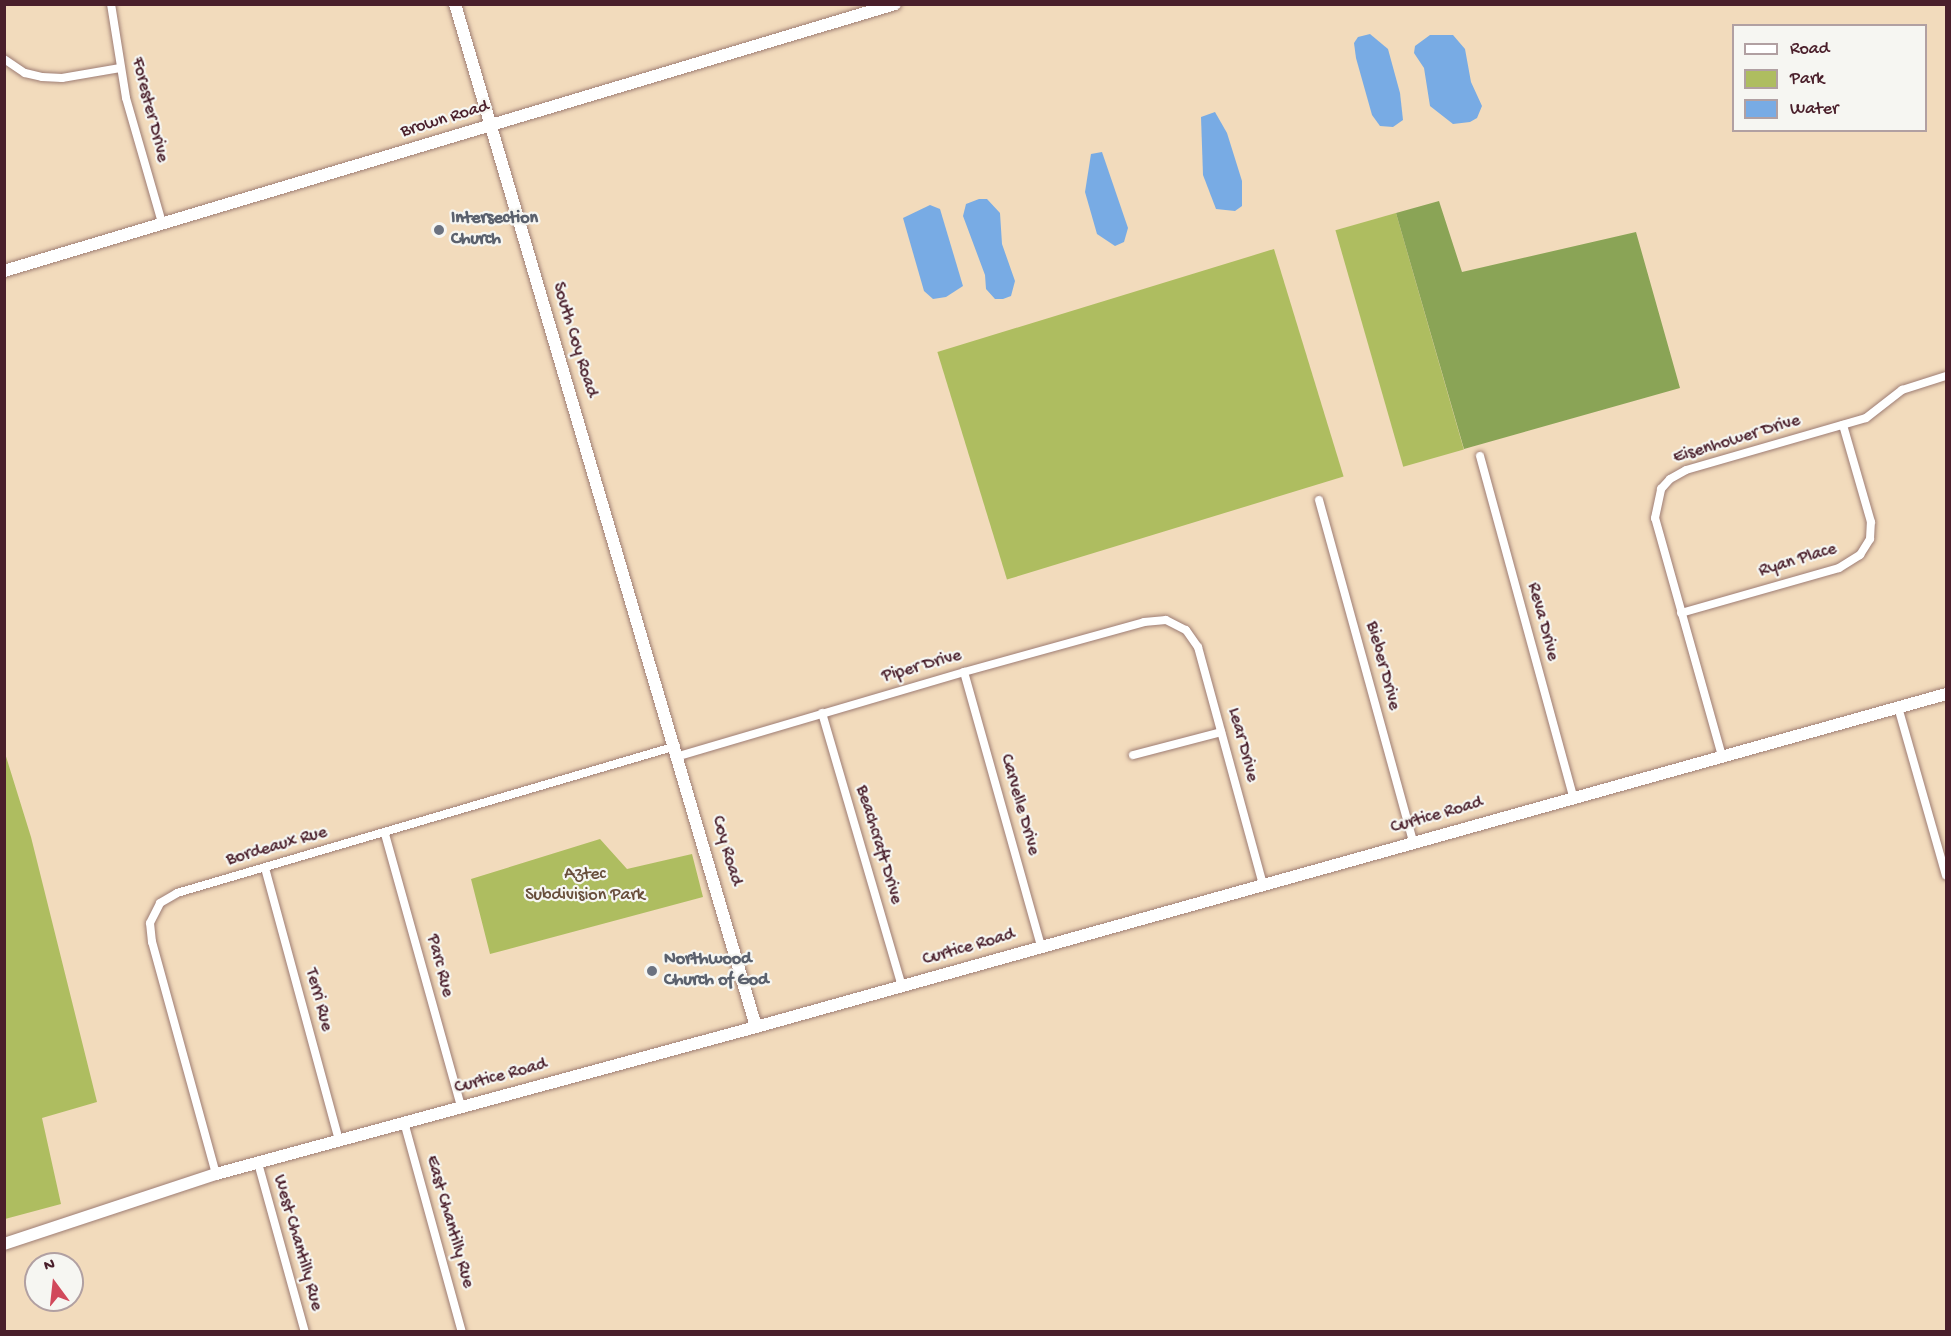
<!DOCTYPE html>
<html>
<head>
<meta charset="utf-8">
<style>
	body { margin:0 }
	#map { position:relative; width:1951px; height:1336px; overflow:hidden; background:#f2dbbc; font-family:"Gochi Hand",sans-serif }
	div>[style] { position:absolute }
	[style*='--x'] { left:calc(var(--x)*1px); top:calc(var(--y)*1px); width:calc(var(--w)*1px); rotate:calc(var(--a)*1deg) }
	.green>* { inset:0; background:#aebd60; transform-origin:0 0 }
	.forest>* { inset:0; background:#8aa456 }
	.water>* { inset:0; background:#78abe4 }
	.roads { filter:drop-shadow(0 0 2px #9e7d74) drop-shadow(0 0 2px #9e7d74) }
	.street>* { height:8px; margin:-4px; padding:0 4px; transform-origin:4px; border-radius:4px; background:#fff }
	.secondary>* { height:12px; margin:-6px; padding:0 6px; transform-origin:6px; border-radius:6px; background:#fff }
	.dots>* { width:16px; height:16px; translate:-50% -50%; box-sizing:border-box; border:3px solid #f6f6f2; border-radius:50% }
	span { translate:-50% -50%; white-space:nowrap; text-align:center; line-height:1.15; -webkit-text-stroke:4.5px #f6f6f2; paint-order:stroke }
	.street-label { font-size:18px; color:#4a1f2b }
	.worship-label { font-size:18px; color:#5b616d; font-weight:700 }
	.left { translate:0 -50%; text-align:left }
	.park-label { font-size:18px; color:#684e3b }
	.frame { position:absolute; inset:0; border:6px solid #4a1f2b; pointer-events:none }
	.legend { position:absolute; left:1732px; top:24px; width:195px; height:108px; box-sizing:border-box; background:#f6f6f2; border:2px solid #b1a0a2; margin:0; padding:8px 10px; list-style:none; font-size:18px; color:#4a1f2b }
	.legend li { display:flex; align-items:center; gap:12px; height:30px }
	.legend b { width:30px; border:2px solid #b1a0a2 }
	.north { position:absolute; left:24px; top:1252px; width:60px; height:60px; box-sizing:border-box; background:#f6f6f2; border:2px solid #b1a0a2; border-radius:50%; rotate:345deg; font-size:16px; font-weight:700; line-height:24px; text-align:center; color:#4a1f2b }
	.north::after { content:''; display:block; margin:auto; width:21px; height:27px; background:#d1495b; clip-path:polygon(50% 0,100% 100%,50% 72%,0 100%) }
</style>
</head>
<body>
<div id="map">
	<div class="green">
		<div style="left:1396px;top:213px;width:246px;height:63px;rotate:74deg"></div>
		<div style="left:1274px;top:249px;width:238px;height:352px;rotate:73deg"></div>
		<div style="clip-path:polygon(4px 750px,31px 837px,97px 1102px,42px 1118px,61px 1204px,5px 1219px)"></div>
		<div style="clip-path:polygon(600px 839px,627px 869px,692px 854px,703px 897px,490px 954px,471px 879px)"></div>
	</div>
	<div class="forest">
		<div style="clip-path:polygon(1439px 201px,1462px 272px,1636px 232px,1680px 388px,1464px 449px,1396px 213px)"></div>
	</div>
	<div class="water">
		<div style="clip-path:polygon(1370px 34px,1388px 49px,1400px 93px,1403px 120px,1393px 127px,1380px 126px,1372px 115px,1356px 58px,1354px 43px,1358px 37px)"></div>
		<div style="clip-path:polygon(1430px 35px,1453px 35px,1465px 49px,1471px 82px,1482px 106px,1477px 118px,1470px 122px,1453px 124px,1430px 106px,1424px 68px,1414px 53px,1415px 46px)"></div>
		<div style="clip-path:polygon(1215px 112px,1227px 133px,1242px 181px,1242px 206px,1235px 211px,1216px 209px,1203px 175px,1201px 117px)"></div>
		<div style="clip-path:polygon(1102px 152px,1128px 228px,1124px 242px,1115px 246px,1097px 234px,1085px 192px,1091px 154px)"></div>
		<div style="clip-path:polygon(979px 199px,987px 199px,1000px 213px,1002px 244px,1015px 281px,1011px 296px,1003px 299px,995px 299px,986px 289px,985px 275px,963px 216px,966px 204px)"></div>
		<div style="clip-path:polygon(930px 205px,940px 209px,963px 286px,946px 297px,933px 299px,924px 291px,903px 218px)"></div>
	</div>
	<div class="roads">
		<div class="street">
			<div style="--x:111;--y:4;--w:95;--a:80.9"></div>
			<div style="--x:126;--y:98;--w:130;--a:73.9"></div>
			<div style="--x:4;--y:59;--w:25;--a:34"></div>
			<div style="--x:25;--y:73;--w:17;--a:13"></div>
			<div style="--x:42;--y:77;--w:20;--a:3"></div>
			<div style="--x:62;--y:78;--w:59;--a:-9.8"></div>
			<div style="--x:1480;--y:456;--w:353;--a:74.7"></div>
			<div style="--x:1319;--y:500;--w:355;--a:74.6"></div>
			<div style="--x:1681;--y:613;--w:164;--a:-15.9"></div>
			<div style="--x:1839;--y:568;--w:25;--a:-32"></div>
			<div style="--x:1860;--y:555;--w:19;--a:-58"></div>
			<div style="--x:1870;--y:539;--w:17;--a:-87"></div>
			<div style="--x:1871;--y:522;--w:101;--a:-106.1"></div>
			<div style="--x:964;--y:672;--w:285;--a:74.3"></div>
			<div style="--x:1898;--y:707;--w:175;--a:74.1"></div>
			<div style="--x:822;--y:713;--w:284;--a:73.7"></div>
			<div style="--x:1133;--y:755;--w:91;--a:-14.6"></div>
			<div style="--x:679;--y:756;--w:297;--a:-16.4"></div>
			<div style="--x:964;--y:672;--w:187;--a:-15.5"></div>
			<div style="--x:1144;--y:622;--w:22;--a:-5"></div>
			<div style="--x:1166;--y:620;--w:22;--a:27"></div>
			<div style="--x:1186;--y:630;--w:21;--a:55"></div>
			<div style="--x:1198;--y:647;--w:246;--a:74.7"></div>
			<div style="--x:1722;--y:756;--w:247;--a:-105.7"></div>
			<div style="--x:1655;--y:518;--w:30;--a:-78"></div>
			<div style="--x:1661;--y:489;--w:13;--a:-48"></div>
			<div style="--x:1670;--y:479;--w:18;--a:-29"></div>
			<div style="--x:1686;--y:470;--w:187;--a:-16.1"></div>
			<div style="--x:1866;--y:418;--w:46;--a:-37.9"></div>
			<div style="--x:1902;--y:390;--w:46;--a:-17.7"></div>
			<div style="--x:385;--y:834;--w:283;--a:74.4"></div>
			<div style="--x:265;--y:868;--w:282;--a:74.8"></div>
			<div style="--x:404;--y:1122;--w:218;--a:74.6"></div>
			<div style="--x:258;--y:1163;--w:175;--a:74.5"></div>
			<div style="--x:216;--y:1174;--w:241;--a:-105.4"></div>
			<div style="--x:152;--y:942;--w:19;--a:-96"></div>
			<div style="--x:150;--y:923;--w:22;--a:-63"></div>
			<div style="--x:160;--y:903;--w:20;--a:-30"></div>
			<div style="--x:177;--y:893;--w:520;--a:-16.41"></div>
		</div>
		<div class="secondary">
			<div style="--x:455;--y:4;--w:1066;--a:73.6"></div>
			<div style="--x:4;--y:271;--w:930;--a:-16.68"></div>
			<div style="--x:4;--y:1244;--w:223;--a:-18.3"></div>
			<div style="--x:216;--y:1174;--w:560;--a:-15.23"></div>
			<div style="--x:756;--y:1027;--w:1236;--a:-15.63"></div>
		</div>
	</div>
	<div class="dots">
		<div style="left:439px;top:230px;background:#6b7280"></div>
		<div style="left:652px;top:971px;background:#6b7280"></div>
	</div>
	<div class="street-label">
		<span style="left:149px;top:110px;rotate:76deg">Forester Drive</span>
		<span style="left:445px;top:120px;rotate:-17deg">Brown Road</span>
		<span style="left:574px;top:340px;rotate:73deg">South Coy Road</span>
		<span style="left:1737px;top:440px;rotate:-17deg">Eisenhower Drive</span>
		<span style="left:1798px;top:561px;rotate:-17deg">Ryan Place</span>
		<span style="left:1542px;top:622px;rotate:75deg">Reva Drive</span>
		<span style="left:1382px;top:666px;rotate:75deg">Bieber Drive</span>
		<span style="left:922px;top:667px;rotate:-16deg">Piper Drive</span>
		<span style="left:1242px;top:745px;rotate:75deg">Lear Drive</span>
		<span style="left:1019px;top:805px;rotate:74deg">Carvelle Drive</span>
		<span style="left:1437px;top:816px;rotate:-16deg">Curtice Road</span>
		<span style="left:878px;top:845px;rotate:73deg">Beachcraft Drive</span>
		<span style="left:277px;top:847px;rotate:-16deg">Bordeaux Rue</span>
		<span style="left:726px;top:851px;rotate:74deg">Coy Road</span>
		<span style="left:969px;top:948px;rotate:-16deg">Curtice Road</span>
		<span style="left:439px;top:966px;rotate:75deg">Parc Rue</span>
		<span style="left:318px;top:1000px;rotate:75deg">Terri Rue</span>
		<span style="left:501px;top:1077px;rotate:-15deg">Curtice Road</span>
		<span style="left:449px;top:1222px;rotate:74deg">East Chantilly Rue</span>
		<span style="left:297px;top:1243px;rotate:74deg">West Chantilly Rue</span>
	</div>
	<div class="worship-label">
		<span class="left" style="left:451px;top:230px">Intersection<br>Church</span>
		<span class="left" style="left:664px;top:971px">Northwood<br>Church of God</span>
	</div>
	<div class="park-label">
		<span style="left:585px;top:886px">Aztec<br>Subdivision Park</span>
	</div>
	<div class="frame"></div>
	<ul class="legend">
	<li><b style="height:8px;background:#fff"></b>Road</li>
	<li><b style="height:16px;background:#aebd60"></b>Park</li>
	<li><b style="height:16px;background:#78abe4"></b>Water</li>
	</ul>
	<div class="north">N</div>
</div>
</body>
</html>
